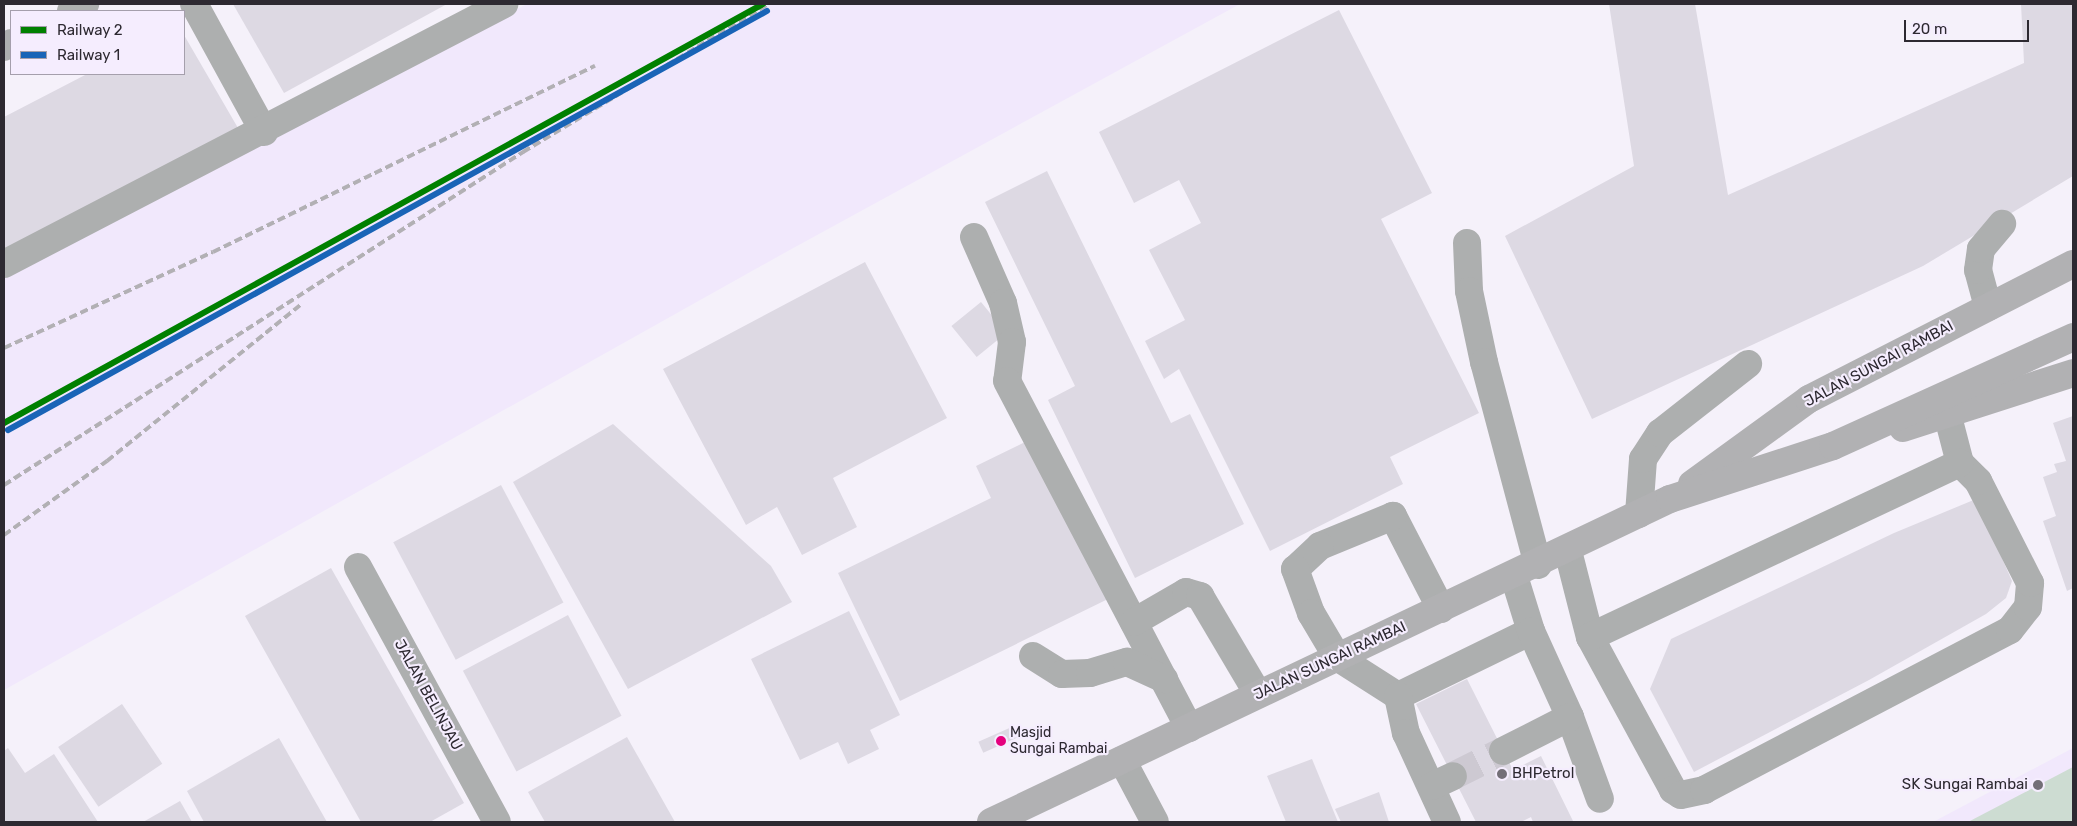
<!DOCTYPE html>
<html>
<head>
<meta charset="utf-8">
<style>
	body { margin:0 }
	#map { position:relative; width:2077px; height:826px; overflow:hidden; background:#f5f1fa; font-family:Rubik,sans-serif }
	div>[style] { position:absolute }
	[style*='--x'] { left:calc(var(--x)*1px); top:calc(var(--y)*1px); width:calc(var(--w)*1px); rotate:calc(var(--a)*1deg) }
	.built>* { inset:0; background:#f1e8fc }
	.green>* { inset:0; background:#cddcd2 }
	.building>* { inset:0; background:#ddd9e3; transform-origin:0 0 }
	.minor-tunnel>* { height:28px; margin-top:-14px; transform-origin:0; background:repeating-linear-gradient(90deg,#cdc9d2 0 28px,transparent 0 42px) }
	.minor>* { height:28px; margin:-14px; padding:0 14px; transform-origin:14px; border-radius:14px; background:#adafaf }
	.major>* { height:28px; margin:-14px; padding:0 14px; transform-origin:14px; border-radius:14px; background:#b1b1b3 }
	.rail>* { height:4px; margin-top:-2px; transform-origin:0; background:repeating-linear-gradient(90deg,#b2b0b4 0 8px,transparent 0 12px) }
	.rail-1>* { height:6px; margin:-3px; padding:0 3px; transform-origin:3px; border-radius:3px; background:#008000 }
	.rail-2>* { height:6px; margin:-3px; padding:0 3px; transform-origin:3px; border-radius:3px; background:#1964b7 }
	.dots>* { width:14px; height:14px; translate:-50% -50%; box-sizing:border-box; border:2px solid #f5edfe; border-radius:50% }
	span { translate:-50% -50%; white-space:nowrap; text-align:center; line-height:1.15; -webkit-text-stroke:4.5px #f5edfe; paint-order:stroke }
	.bus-label { font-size:14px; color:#2d2931 }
	.left { translate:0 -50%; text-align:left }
	.street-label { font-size:15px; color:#2d2931 }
	.poi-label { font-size:15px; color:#2d2931 }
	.right { translate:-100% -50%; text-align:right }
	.frame { position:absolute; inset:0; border:5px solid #2d2931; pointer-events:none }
	.legend { position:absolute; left:10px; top:10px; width:175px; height:65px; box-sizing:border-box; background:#f5edfe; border:1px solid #a59fac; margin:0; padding:6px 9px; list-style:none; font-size:15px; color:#2d2931 }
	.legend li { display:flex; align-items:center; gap:10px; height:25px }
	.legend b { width:25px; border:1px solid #a59fac }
	.scale { position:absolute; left:1904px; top:20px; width:125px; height:22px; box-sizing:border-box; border:2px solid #2d2931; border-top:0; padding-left:6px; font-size:15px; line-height:18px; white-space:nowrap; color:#2d2931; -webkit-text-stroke:4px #f5edfe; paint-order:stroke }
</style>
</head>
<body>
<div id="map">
	<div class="built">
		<div style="clip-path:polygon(527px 4px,1240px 4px,786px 252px,4px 690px,4px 276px)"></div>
		<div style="clip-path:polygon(2073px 748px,2073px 822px,1933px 822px)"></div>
	</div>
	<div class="green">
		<div style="clip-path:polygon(2073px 767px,2073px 822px,1968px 822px)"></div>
	</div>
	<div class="building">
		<div style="clip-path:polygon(233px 4px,447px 4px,284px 93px)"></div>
		<div style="clip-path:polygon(1609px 4px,1695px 4px,1728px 195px,2024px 63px,2021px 4px,2073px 4px,2073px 176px,1923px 266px,1592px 419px,1505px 236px,1634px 166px)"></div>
		<div style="clip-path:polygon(1339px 10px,1432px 193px,1381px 219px,1479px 413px,1390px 457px,1403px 484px,1270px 551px,1179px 369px,1164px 379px,1145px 341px,1185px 320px,1149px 250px,1201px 223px,1179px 180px,1134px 203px,1099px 132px)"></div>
		<div style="clip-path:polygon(184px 35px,238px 128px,4px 250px,4px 117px,87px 74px,184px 74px)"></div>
		<div style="clip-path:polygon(1047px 171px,1171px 423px,1190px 414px,1244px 524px,1135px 578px,1048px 400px,1075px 386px,985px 202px)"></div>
		<div style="clip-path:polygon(865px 262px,947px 418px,833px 478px,857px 527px,802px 555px,777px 507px,746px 525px,663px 369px)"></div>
		<div style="left:981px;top:302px;width:40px;height:38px;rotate:51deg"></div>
		<div style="clip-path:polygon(2073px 416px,2073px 588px,2067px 591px,2043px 521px,2056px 516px,2043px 477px,2057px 472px,2054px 464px,2066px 461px,2053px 423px)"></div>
		<div style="clip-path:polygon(613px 424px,771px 566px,792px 602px,628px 689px,513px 482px)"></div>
		<div style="clip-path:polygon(1029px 440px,1108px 599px,900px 701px,838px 573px,991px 498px,976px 466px)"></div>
		<div style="left:501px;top:485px;width:133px;height:122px;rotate:62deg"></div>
		<div style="clip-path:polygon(1976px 499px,2012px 581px,2006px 598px,1986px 614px,1869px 680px,1694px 772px,1650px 689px,1671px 639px,1894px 533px)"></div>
		<div style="clip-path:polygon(331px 568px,464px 803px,430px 822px,361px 822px,245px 616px)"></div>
		<div style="clip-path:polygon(849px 611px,900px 715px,870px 730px,879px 749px,848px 764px,838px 742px,800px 760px,751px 659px)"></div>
		<div style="left:568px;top:615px;width:114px;height:119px;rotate:62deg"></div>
		<div style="clip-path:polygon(1467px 679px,1513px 770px,1541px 756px,1573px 821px,1533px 822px,1531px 817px,1521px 822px,1476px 822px,1416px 704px)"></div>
		<div style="left:122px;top:704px;width:72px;height:77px;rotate:56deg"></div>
		<div style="left:1014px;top:726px;width:12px;height:39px;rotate:66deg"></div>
		<div style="clip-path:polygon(627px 737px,675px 822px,545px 822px,528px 792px)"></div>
		<div style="clip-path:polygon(279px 738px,327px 822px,204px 822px,187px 791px)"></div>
		<div style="clip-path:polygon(8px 748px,25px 773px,54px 754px,98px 822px,4px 822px,4px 751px)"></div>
		<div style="clip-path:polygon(1312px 759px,1338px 822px,1286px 822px,1267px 776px)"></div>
		<div style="clip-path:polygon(1379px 792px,1389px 822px,1341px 822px,1335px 809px)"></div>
		<div style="clip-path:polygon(180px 801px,192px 822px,143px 822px)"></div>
	</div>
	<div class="minor-tunnel">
		<div style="--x:1453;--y:776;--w:56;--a:-26.6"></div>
	</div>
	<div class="minor">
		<div style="--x:194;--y:4;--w:146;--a:61.3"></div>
		<div style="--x:71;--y:11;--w:16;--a:-27"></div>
		<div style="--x:4;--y:47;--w:8;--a:-30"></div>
		<div style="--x:974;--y:237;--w:72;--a:66.3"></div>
		<div style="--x:1003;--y:303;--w:40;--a:77"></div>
		<div style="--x:1012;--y:342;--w:39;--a:97"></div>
		<div style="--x:1007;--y:381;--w:392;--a:62.3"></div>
		<div style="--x:1467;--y:243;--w:48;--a:87.6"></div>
		<div style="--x:1469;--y:291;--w:73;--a:78.1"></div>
		<div style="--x:1484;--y:362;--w:210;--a:75.1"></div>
		<div style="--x:4;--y:264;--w:564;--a:-27.47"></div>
		<div style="--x:1988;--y:307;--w:38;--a:-105"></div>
		<div style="--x:1978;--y:270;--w:21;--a:-82"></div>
		<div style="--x:1981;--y:249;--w:33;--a:-50"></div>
		<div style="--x:1639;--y:514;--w:55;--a:-85.8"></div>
		<div style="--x:1643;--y:459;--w:31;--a:-57"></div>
		<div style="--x:1660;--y:433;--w:112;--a:-38.1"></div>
		<div style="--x:1568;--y:551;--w:89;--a:75.7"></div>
		<div style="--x:1590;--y:637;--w:174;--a:61.5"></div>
		<div style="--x:1673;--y:790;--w:9;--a:32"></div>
		<div style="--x:1681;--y:795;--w:24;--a:-12"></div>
		<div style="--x:1704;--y:790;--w:345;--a:-27.6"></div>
		<div style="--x:2010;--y:630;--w:29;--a:-52"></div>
		<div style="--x:2028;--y:607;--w:24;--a:-85"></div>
		<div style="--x:2030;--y:583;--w:114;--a:-117"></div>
		<div style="--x:1978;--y:481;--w:25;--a:-135"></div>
		<div style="--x:1960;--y:463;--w:48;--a:-104.6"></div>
		<div style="--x:358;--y:567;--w:290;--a:61.4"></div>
		<div style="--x:1441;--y:609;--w:105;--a:-117.3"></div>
		<div style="--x:1393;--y:516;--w:79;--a:157.7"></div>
		<div style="--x:1320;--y:546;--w:34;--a:137"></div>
		<div style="--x:1295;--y:569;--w:47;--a:70"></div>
		<div style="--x:1311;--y:613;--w:51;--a:59.4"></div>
		<div style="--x:1337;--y:657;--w:72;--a:32.6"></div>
		<div style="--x:1398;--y:696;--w:148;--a:-26"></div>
		<div style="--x:1531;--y:631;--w:58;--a:-107.2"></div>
		<div style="--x:1134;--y:622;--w:60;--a:-30"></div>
		<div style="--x:1186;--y:592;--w:15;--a:16"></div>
		<div style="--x:1200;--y:596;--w:114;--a:59.4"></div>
		<div style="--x:1531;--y:631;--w:94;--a:65.6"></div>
		<div style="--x:1570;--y:717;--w:87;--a:69.9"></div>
		<div style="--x:1590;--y:637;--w:409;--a:-25.2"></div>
		<div style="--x:1033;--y:656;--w:34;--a:32"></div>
		<div style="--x:1062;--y:674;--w:28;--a:-2"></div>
		<div style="--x:1090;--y:673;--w:39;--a:-17"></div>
		<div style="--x:1127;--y:662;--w:41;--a:24.7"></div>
		<div style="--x:1398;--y:696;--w:38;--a:78"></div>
		<div style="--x:1406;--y:733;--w:98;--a:65.3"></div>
		<div style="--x:1503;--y:751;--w:75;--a:-26.9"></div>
		<div style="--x:1122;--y:760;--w:70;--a:62"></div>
		<div style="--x:1432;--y:786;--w:23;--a:-25"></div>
	</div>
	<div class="major">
		<div style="--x:1903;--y:428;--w:179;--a:-17.9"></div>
		<div style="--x:1692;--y:484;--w:145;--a:-36"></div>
		<div style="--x:1809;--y:399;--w:297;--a:-27.1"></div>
		<div style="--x:991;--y:822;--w:752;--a:-25.44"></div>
		<div style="--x:1670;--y:499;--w:171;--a:-18"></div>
		<div style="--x:1833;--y:446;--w:264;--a:-24.4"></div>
	</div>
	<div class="rail">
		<div style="--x:4;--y:348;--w:230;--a:-24.7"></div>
		<div style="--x:213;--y:252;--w:425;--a:-26"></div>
		<div style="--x:4;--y:485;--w:617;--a:-32.68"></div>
		<div style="--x:523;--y:152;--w:286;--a:-31.1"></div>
		<div style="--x:4;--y:535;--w:127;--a:-35.7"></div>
		<div style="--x:107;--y:461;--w:248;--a:-38.9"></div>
	</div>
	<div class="rail-1">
		<div style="--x:4;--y:423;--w:867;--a:-28.9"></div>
	</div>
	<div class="rail-2">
		<div style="--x:8;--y:430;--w:867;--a:-28.9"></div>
	</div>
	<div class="dots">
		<div style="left:1001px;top:741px;background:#e5007d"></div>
		<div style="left:1502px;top:774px;background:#736f77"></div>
		<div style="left:2038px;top:785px;background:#736f77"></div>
	</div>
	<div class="bus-label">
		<span class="left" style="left:1010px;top:741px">Masjid<br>Sungai Rambai</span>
	</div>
	<div class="street-label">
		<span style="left:1879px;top:364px;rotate:-28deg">JALAN SUNGAI RAMBAI</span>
		<span style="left:1330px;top:661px;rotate:-25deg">JALAN SUNGAI RAMBAI</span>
		<span style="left:428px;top:695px;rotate:61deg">JALAN BELINJAU</span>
	</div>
	<div class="poi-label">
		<span class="left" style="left:1512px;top:774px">BHPetrol</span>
		<span class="right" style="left:2028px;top:785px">SK Sungai Rambai</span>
	</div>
	<div class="frame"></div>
	<ul class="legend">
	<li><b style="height:6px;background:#008000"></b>Railway 2</li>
	<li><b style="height:6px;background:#1964b7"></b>Railway 1</li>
	</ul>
	<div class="scale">20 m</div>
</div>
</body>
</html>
